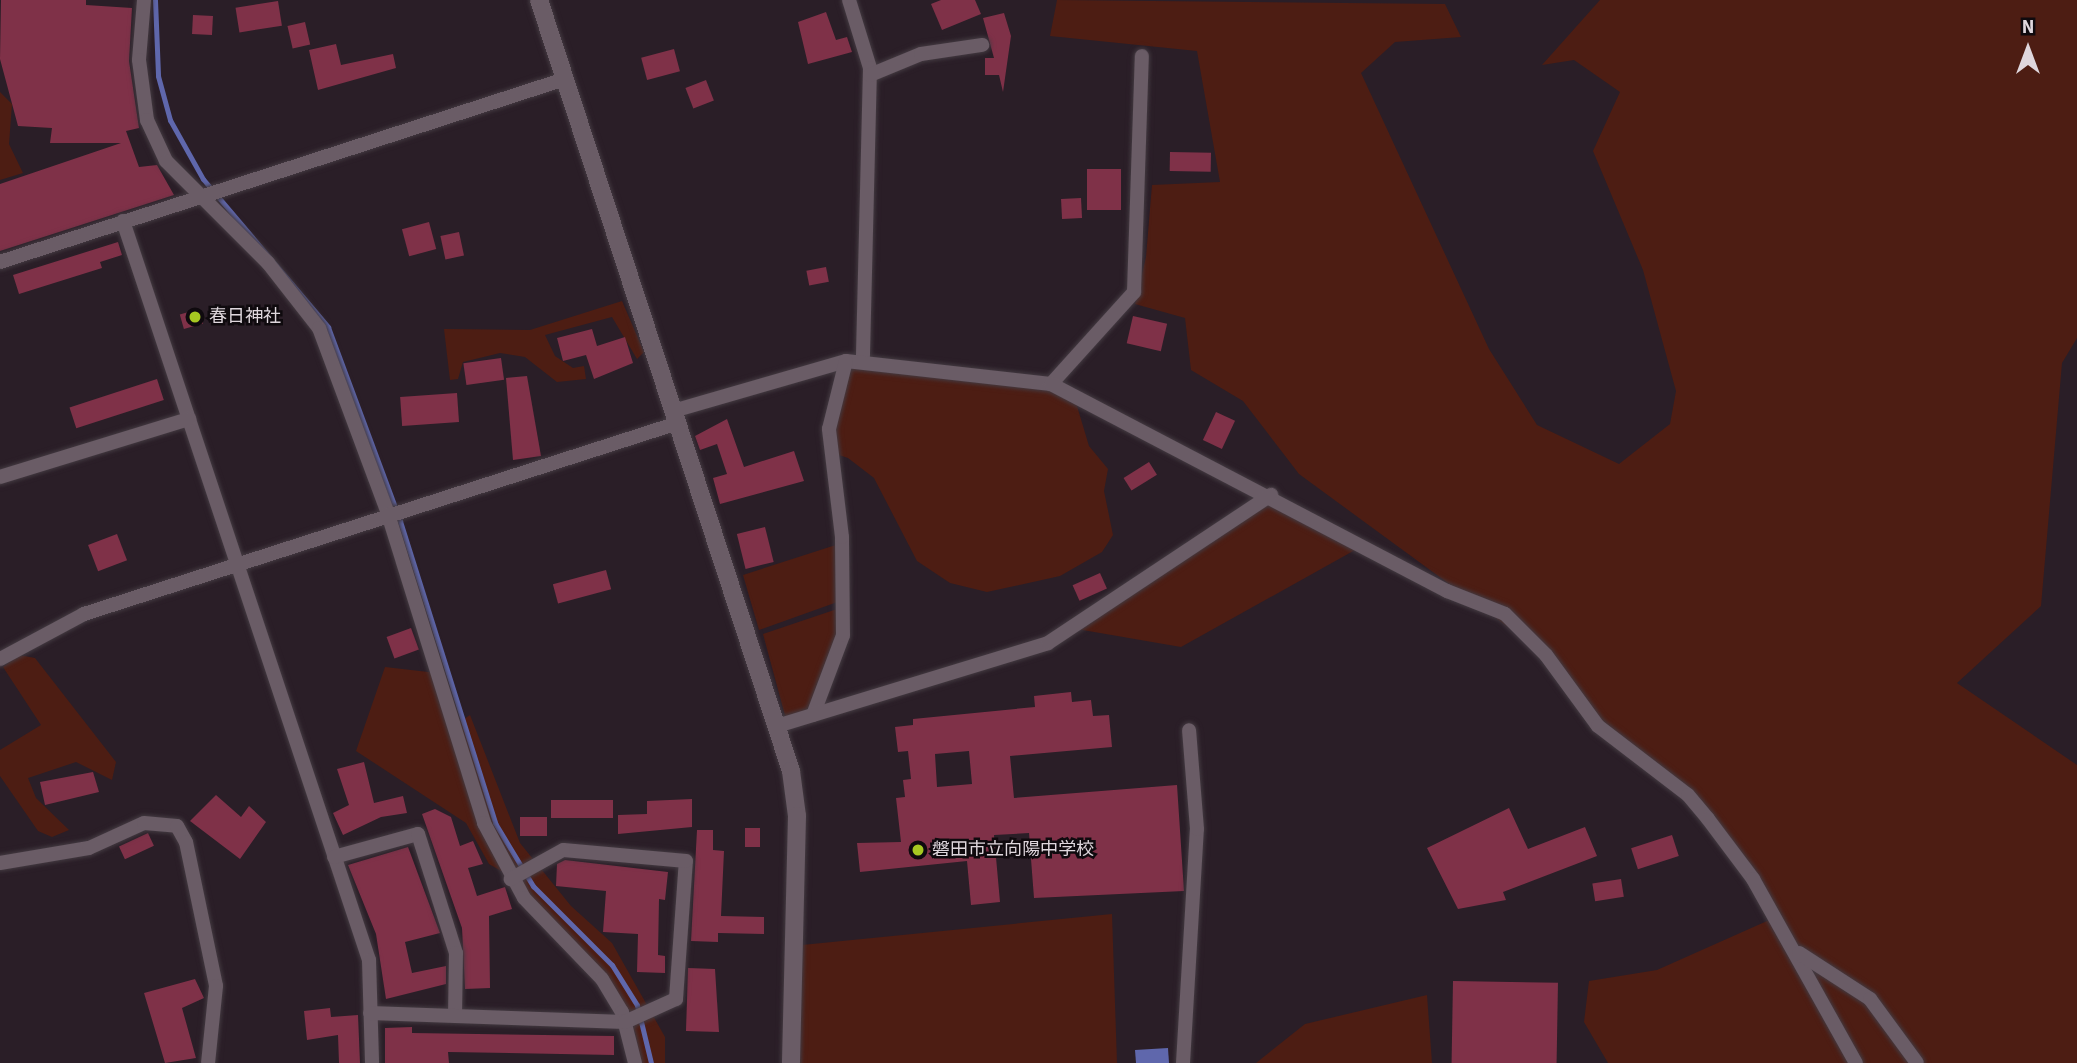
<!DOCTYPE html>
<html>
<head>
<meta charset="utf-8">
<style>
	body { margin:0 }
	#map { position:relative; width:2077px; height:1063px; overflow:hidden; background:#2a1e27; font-family:"Source Sans 3","Noto Sans JP",sans-serif }
	div>[style] { position:absolute }
	[style*='--x'] { left:calc(var(--x)*1px); top:calc(var(--y)*1px); width:calc(var(--w)*1px); rotate:calc(var(--a)*1deg) }
	.green>* { inset:0; background:#4d1d13 }
	.water>* { inset:0; background:#5f67ac }
	.stream>* { height:5px; margin:-2.5px; padding:0 2.5px; transform-origin:2.5px; border-radius:2.5px; background:#5f67ac }
	.building>* { inset:0; background:#7f3148; transform-origin:0 0 }
	.roads { filter:drop-shadow(0 0 2px #433a41) drop-shadow(0 0 2px #433a41) }
	.minor>* { height:14px; margin:-7px; padding:0 7px; transform-origin:7px; border-radius:7px; background:#6a5c66 }
	.tertiary>* { height:18px; margin:-9px; padding:0 9px; transform-origin:9px; border-radius:9px; background:#6a5c66 }
	.dots>* { width:19px; height:19px; translate:-50% -50%; box-sizing:border-box; border:4px solid #0f0a0e; border-radius:50% }
	span { translate:-50% -50%; white-space:nowrap; text-align:center; line-height:1.15; -webkit-text-stroke:5px #0f0a0e; paint-order:stroke }
	.poi-label { font-size:18px; color:#dfd7dd }
	.left { translate:0 -50%; text-align:left }
	.north { position:absolute; left:1993px; top:14px; width:70px; height:70px; -webkit-text-stroke:5px #0f0a0e; paint-order:stroke; rotate:0deg; font-size:19px; font-weight:700; line-height:28px; text-align:center; color:#dfd7dd }
	.north::after { content:''; display:block; margin:auto; width:24px; height:32px; background:#dfd7dd; clip-path:polygon(50% 0,100% 100%,50% 72%,0 100%) }
</style>
</head>
<body>
<div id="map">
	<div class="green">
		<div style="clip-path:polygon(1057px 0,1445px 4px,1461px 37px,1395px 42px,1361px 73px,1489px 349px,1537px 425px,1619px 464px,1670px 424px,1676px 391px,1643px 270px,1593px 151px,1620px 92px,1574px 60px,1542px 65px,1600px 0,2077px 0,2077px 338px,2062px 363px,2041px 606px,1957px 683px,2077px 765px,2077px 1063px,1608px 1063px,1584px 1022px,1589px 981px,1657px 970px,1776px 917px,1683px 792px,1614px 741px,1546px 655px,1299px 474px,1243px 401px,1191px 370px,1185px 318px,1135px 304px,1146px 257px,1152px 185px,1220px 182px,1197px 51px,1050px 36px)"></div>
		<div style="clip-path:polygon(0 92px,12px 104px,9px 144px,23px 173px,0 180px)"></div>
		<div style="clip-path:polygon(622px 301px,644px 352px,637px 359px,612px 317px,545px 335px,555px 356px,573px 368px,584px 366px,586px 379px,557px 382px,525px 357px,500px 353px,463px 362px,458px 379px,450px 380px,444px 329px,530px 330px)"></div>
		<div style="clip-path:polygon(846px 361px,1051px 384px,1074px 396px,1089px 446px,1108px 469px,1104px 491px,1113px 535px,1102px 552px,1060px 576px,987px 592px,950px 583px,917px 561px,874px 478px,848px 458px,830px 452px)"></div>
		<div style="clip-path:polygon(1271px 495px,1364px 545px,1181px 647px,1071px 628px)"></div>
		<div style="clip-path:polygon(842px 543px,843px 600px,759px 630px,743px 575px)"></div>
		<div style="clip-path:polygon(843px 607px,841px 641px,813px 715px,787px 723px,763px 634px)"></div>
		<div style="clip-path:polygon(19px 655px,35px 658px,116px 762px,112px 780px,76px 762px,28px 778px,36px 798px,69px 830px,52px 837px,38px 831px,0 776px,0 750px,41px 725px,3px 667px)"></div>
		<div style="clip-path:polygon(385px 667px,437px 673px,454px 726px,470px 715px,520px 843px,571px 906px,612px 943px,665px 1037px,665px 1063px,641px 1063px,635px 1032px,606px 986px,508px 875px,489px 864px,466px 823px,356px 751px)"></div>
		<div style="clip-path:polygon(1112px 914px,1117px 1063px,799px 1063px,802px 945px)"></div>
		<div style="clip-path:polygon(1427px 995px,1432px 1063px,1256px 1063px,1305px 1024px)"></div>
	</div>
	<div class="water">
		<div style="clip-path:polygon(1168px 1048px,1169px 1063px,1136px 1063px,1135px 1050px)"></div>
	</div>
	<div class="stream">
		<div style="--x:155;--y:0;--w:76;--a:87.7"></div>
		<div style="--x:158;--y:76;--w:46;--a:74.7"></div>
		<div style="--x:170;--y:120;--w:68;--a:60.8"></div>
		<div style="--x:203;--y:179;--w:194;--a:49.8"></div>
		<div style="--x:328;--y:327;--w:207;--a:69.6"></div>
		<div style="--x:400;--y:521;--w:317;--a:72.5"></div>
		<div style="--x:495;--y:823;--w:74;--a:58.9"></div>
		<div style="--x:533;--y:886;--w:112;--a:45"></div>
		<div style="--x:612;--y:965;--w:47;--a:58"></div>
		<div style="--x:637;--y:1005;--w:60;--a:76.4"></div>
	</div>
	<div class="building">
		<div style="clip-path:polygon(1px 0,86px 0,86px 5px,132px 8px,129px 61px,139px 128px,126px 131px,139px 167px,157px 165px,174px 195px,0 251px,0 184px,121px 143px,50px 143px,52px 128px,18px 126px,0 59px)"></div>
		<div style="clip-path:polygon(941px 0,975px 0,981px 14px,942px 30px,931px 4px)"></div>
		<div style="left:278px;top:1px;width:25px;height:43px;rotate:81deg"></div>
		<div style="clip-path:polygon(826px 12px,836px 40px,847px 37px,852px 52px,808px 64px,798px 22px)"></div>
		<div style="clip-path:polygon(1004px 13px,1011px 36px,1003px 92px,999px 75px,985px 75px,985px 58px,994px 58px,983px 18px)"></div>
		<div style="left:193px;top:15px;width:20px;height:19px;rotate:3deg"></div>
		<div style="left:305px;top:22px;width:23px;height:18px;rotate:77deg"></div>
		<div style="clip-path:polygon(336px 44px,341px 65px,393px 54px,396px 68px,318px 90px,309px 50px)"></div>
		<div style="left:674px;top:49px;width:23px;height:34px;rotate:75deg"></div>
		<div style="left:706px;top:80px;width:22px;height:22px;rotate:69deg"></div>
		<div style="left:1170px;top:152px;width:41px;height:19px;rotate:1deg"></div>
		<div style="left:1087px;top:169px;width:34px;height:41px"></div>
		<div style="left:1081px;top:198px;width:20px;height:20px;rotate:87deg"></div>
		<div style="left:429px;top:222px;width:28px;height:28px;rotate:75deg"></div>
		<div style="left:459px;top:232px;width:24px;height:19px;rotate:78deg"></div>
		<div style="clip-path:polygon(118px 242px,122px 255px,100px 262px,102px 268px,19px 294px,13px 275px)"></div>
		<div style="left:826px;top:267px;width:15px;height:20px;rotate:79deg"></div>
		<div style="left:199px;top:309px;width:15px;height:20px;rotate:74deg"></div>
		<div style="left:1133px;top:316px;width:35px;height:28px;rotate:13deg"></div>
		<div style="clip-path:polygon(592px 329px,597px 346px,625px 337px,633px 363px,594px 379px,586px 355px,563px 361px,557px 338px)"></div>
		<div style="left:501px;top:358px;width:22px;height:38px;rotate:82deg"></div>
		<div style="clip-path:polygon(527px 376px,541px 456px,513px 460px,506px 378px)"></div>
		<div style="left:157px;top:379px;width:22px;height:92px;rotate:72deg"></div>
		<div style="left:457px;top:393px;width:29px;height:57px;rotate:86deg"></div>
		<div style="left:1216px;top:412px;width:21px;height:31px;rotate:25deg"></div>
		<div style="clip-path:polygon(727px 419px,744px 467px,794px 451px,804px 481px,720px 504px,713px 478px,727px 474px,717px 444px,700px 450px,695px 436px)"></div>
		<div style="left:1149px;top:462px;width:15px;height:30px;rotate:58deg"></div>
		<div style="left:765px;top:527px;width:36px;height:29px;rotate:76deg"></div>
		<div style="left:117px;top:534px;width:28px;height:31px;rotate:69deg"></div>
		<div style="left:606px;top:570px;width:20px;height:55px;rotate:75deg"></div>
		<div style="left:1100px;top:573px;width:17px;height:30px;rotate:66deg"></div>
		<div style="left:411px;top:628px;width:23px;height:26px;rotate:70deg"></div>
		<div style="clip-path:polygon(evenodd,1071px 692px,1072px 702px,1091px 700px,1093px 716px,1109px 715px,1112px 747px,1010px 756px,1014px 798px,1177px 785px,1184px 891px,1034px 898px,1029px 833px,994px 835px,1000px 902px,971px 905px,967px 861px,860px 872px,857px 843px,901px 842px,896px 798px,905px 797px,903px 780px,911px 779px,908px 751px,898px 752px,895px 727px,913px 725px,913px 719px,1035px 707px,1034px 696px,1071px 692px,969px 751px,972px 784px,937px 787px,935px 754px,969px 751px)"></div>
		<div style="clip-path:polygon(364px 762px,374px 803px,403px 796px,407px 813px,381px 817px,343px 835px,333px 813px,349px 805px,337px 769px)"></div>
		<div style="clip-path:polygon(93px 772px,99px 792px,45px 805px,40px 782px)"></div>
		<div style="clip-path:polygon(216px 795px,241px 817px,249px 806px,266px 822px,240px 859px,190px 821px)"></div>
		<div style="clip-path:polygon(692px 799px,692px 827px,618px 834px,618px 815px,647px 814px,647px 801px)"></div>
		<div style="left:613px;top:800px;width:18px;height:62px;rotate:90deg"></div>
		<div style="clip-path:polygon(1509px 808px,1528px 849px,1585px 827px,1597px 856px,1503px 892px,1506px 900px,1458px 909px,1427px 848px)"></div>
		<div style="clip-path:polygon(435px 809px,451px 817px,460px 846px,473px 841px,483px 864px,468px 868px,477px 896px,505px 887px,512px 909px,489px 916px,490px 988px,465px 989px,462px 928px,422px 814px)"></div>
		<div style="left:520px;top:817px;width:27px;height:19px"></div>
		<div style="left:745px;top:828px;width:15px;height:19px"></div>
		<div style="clip-path:polygon(697px 830px,713px 830px,713px 850px,724px 851px,721px 916px,764px 917px,764px 934px,718px 933px,718px 942px,691px 941px)"></div>
		<div style="left:148px;top:833px;width:14px;height:32px;rotate:65deg"></div>
		<div style="left:1672px;top:835px;width:22px;height:43px;rotate:72deg"></div>
		<div style="clip-path:polygon(408px 847px,440px 933px,405px 942px,412px 973px,446px 966px,446px 984px,386px 999px,376px 934px,348px 865px)"></div>
		<div style="clip-path:polygon(565px 860px,668px 872px,665px 900px,659px 899px,658px 955px,665px 956px,665px 973px,637px 972px,638px 934px,603px 932px,606px 891px,556px 886px,557px 864px)"></div>
		<div style="left:1621px;top:879px;width:18px;height:29px;rotate:81deg"></div>
		<div style="clip-path:polygon(688px 968px,715px 969px,719px 1032px,686px 1031px)"></div>
		<div style="clip-path:polygon(195px 979px,204px 998px,182px 1008px,196px 1058px,165px 1063px,144px 993px)"></div>
		<div style="left:1453px;top:981px;width:105px;height:82px;rotate:1deg"></div>
		<div style="clip-path:polygon(330px 1008px,331px 1017px,358px 1015px,360px 1063px,339px 1063px,338px 1035px,307px 1040px,304px 1011px)"></div>
		<div style="clip-path:polygon(412px 1027px,412px 1033px,614px 1036px,614px 1055px,448px 1052px,449px 1063px,385px 1063px,385px 1028px)"></div>
	</div>
	<div class="roads">
		<div class="minor">
			<div style="--x:144;--y:0;--w:60;--a:94.8"></div>
			<div style="--x:139;--y:60;--w:61;--a:82.4"></div>
			<div style="--x:147;--y:120;--w:45;--a:65.1"></div>
			<div style="--x:166;--y:161;--w:144;--a:45"></div>
			<div style="--x:268;--y:263;--w:83;--a:51.9"></div>
			<div style="--x:319;--y:328;--w:198;--a:69.6"></div>
			<div style="--x:388;--y:514;--w:324;--a:72.7"></div>
			<div style="--x:484;--y:823;--w:85;--a:61.9"></div>
			<div style="--x:524;--y:898;--w:112;--a:46.1"></div>
			<div style="--x:602;--y:979;--w:39;--a:59"></div>
			<div style="--x:622;--y:1012;--w:53;--a:75.7"></div>
			<div style="--x:849;--y:0;--w:71;--a:72.8"></div>
			<div style="--x:870;--y:68;--w:292;--a:91.4"></div>
			<div style="--x:870;--y:75;--w:55;--a:-22.4"></div>
			<div style="--x:921;--y:54;--w:62;--a:-8.4"></div>
			<div style="--x:123;--y:221;--w:779;--a:71.59"></div>
			<div style="--x:369;--y:960;--w:103;--a:88.3"></div>
			<div style="--x:0;--y:262;--w:594;--a:-17.95"></div>
			<div style="--x:1051;--y:384;--w:124;--a:-47.9"></div>
			<div style="--x:1134;--y:292;--w:236;--a:-88.1"></div>
			<div style="--x:673;--y:411;--w:180;--a:-16.1"></div>
			<div style="--x:846;--y:361;--w:206;--a:6.4"></div>
			<div style="--x:1051;--y:384;--w:447;--a:27.6"></div>
			<div style="--x:1447;--y:591;--w:62;--a:21.6"></div>
			<div style="--x:1505;--y:614;--w:58;--a:45"></div>
			<div style="--x:1546;--y:655;--w:88;--a:53.8"></div>
			<div style="--x:1598;--y:726;--w:113;--a:37.5"></div>
			<div style="--x:1688;--y:795;--w:31;--a:50"></div>
			<div style="--x:1708;--y:819;--w:75;--a:53.1"></div>
			<div style="--x:1753;--y:879;--w:211;--a:60.8"></div>
			<div style="--x:0;--y:477;--w:198;--a:-17.1"></div>
			<div style="--x:0;--y:659;--w:95;--a:-28.2"></div>
			<div style="--x:84;--y:614;--w:624;--a:-17.83"></div>
			<div style="--x:813;--y:715;--w:85;--a:-69.4"></div>
			<div style="--x:843;--y:635;--w:98;--a:-90.6"></div>
			<div style="--x:842;--y:537;--w:109;--a:-96.9"></div>
			<div style="--x:829;--y:429;--w:70;--a:-76"></div>
			<div style="--x:777;--y:726;--w:283;--a:-17"></div>
			<div style="--x:1048;--y:643;--w:268;--a:-33.6"></div>
			<div style="--x:334;--y:857;--w:87;--a:-15.3"></div>
			<div style="--x:418;--y:834;--w:125;--a:72.3"></div>
			<div style="--x:456;--y:953;--w:63;--a:90.9"></div>
			<div style="--x:0;--y:863;--w:90;--a:-9.6"></div>
			<div style="--x:89;--y:848;--w:60;--a:-24.4"></div>
			<div style="--x:144;--y:823;--w:33;--a:5"></div>
			<div style="--x:177;--y:826;--w:18;--a:61"></div>
			<div style="--x:186;--y:842;--w:147;--a:78.2"></div>
			<div style="--x:216;--y:986;--w:77;--a:95.9"></div>
			<div style="--x:1799;--y:953;--w:85;--a:32.9"></div>
			<div style="--x:1870;--y:999;--w:79;--a:53.7"></div>
			<div style="--x:370;--y:1013;--w:255;--a:2"></div>
			<div style="--x:625;--y:1022;--w:56;--a:-24.3"></div>
			<div style="--x:676;--y:999;--w:138;--a:-85.9"></div>
			<div style="--x:686;--y:861;--w:123;--a:-174.9"></div>
			<div style="--x:563;--y:850;--w:60;--a:150.9"></div>
			<div style="--x:1183;--y:1063;--w:234;--a:-86.6"></div>
			<div style="--x:1197;--y:829;--w:99;--a:-94.6"></div>
		</div>
		<div class="tertiary">
			<div style="--x:539;--y:0;--w:811;--a:71.9"></div>
			<div style="--x:791;--y:771;--w:45;--a:82.4"></div>
			<div style="--x:797;--y:816;--w:247;--a:91.4"></div>
		</div>
	</div>
	<div class="dots">
		<div style="left:195px;top:317px;background:#a6c821"></div>
		<div style="left:918px;top:850px;background:#a6c821"></div>
	</div>
	<div class="poi-label">
		<span class="left" style="left:209px;top:317px">春日神社</span>
		<span class="left" style="left:932px;top:850px">磐田市立向陽中学校</span>
	</div>
	<div class="north">N</div>
</div>
</body>
</html>
